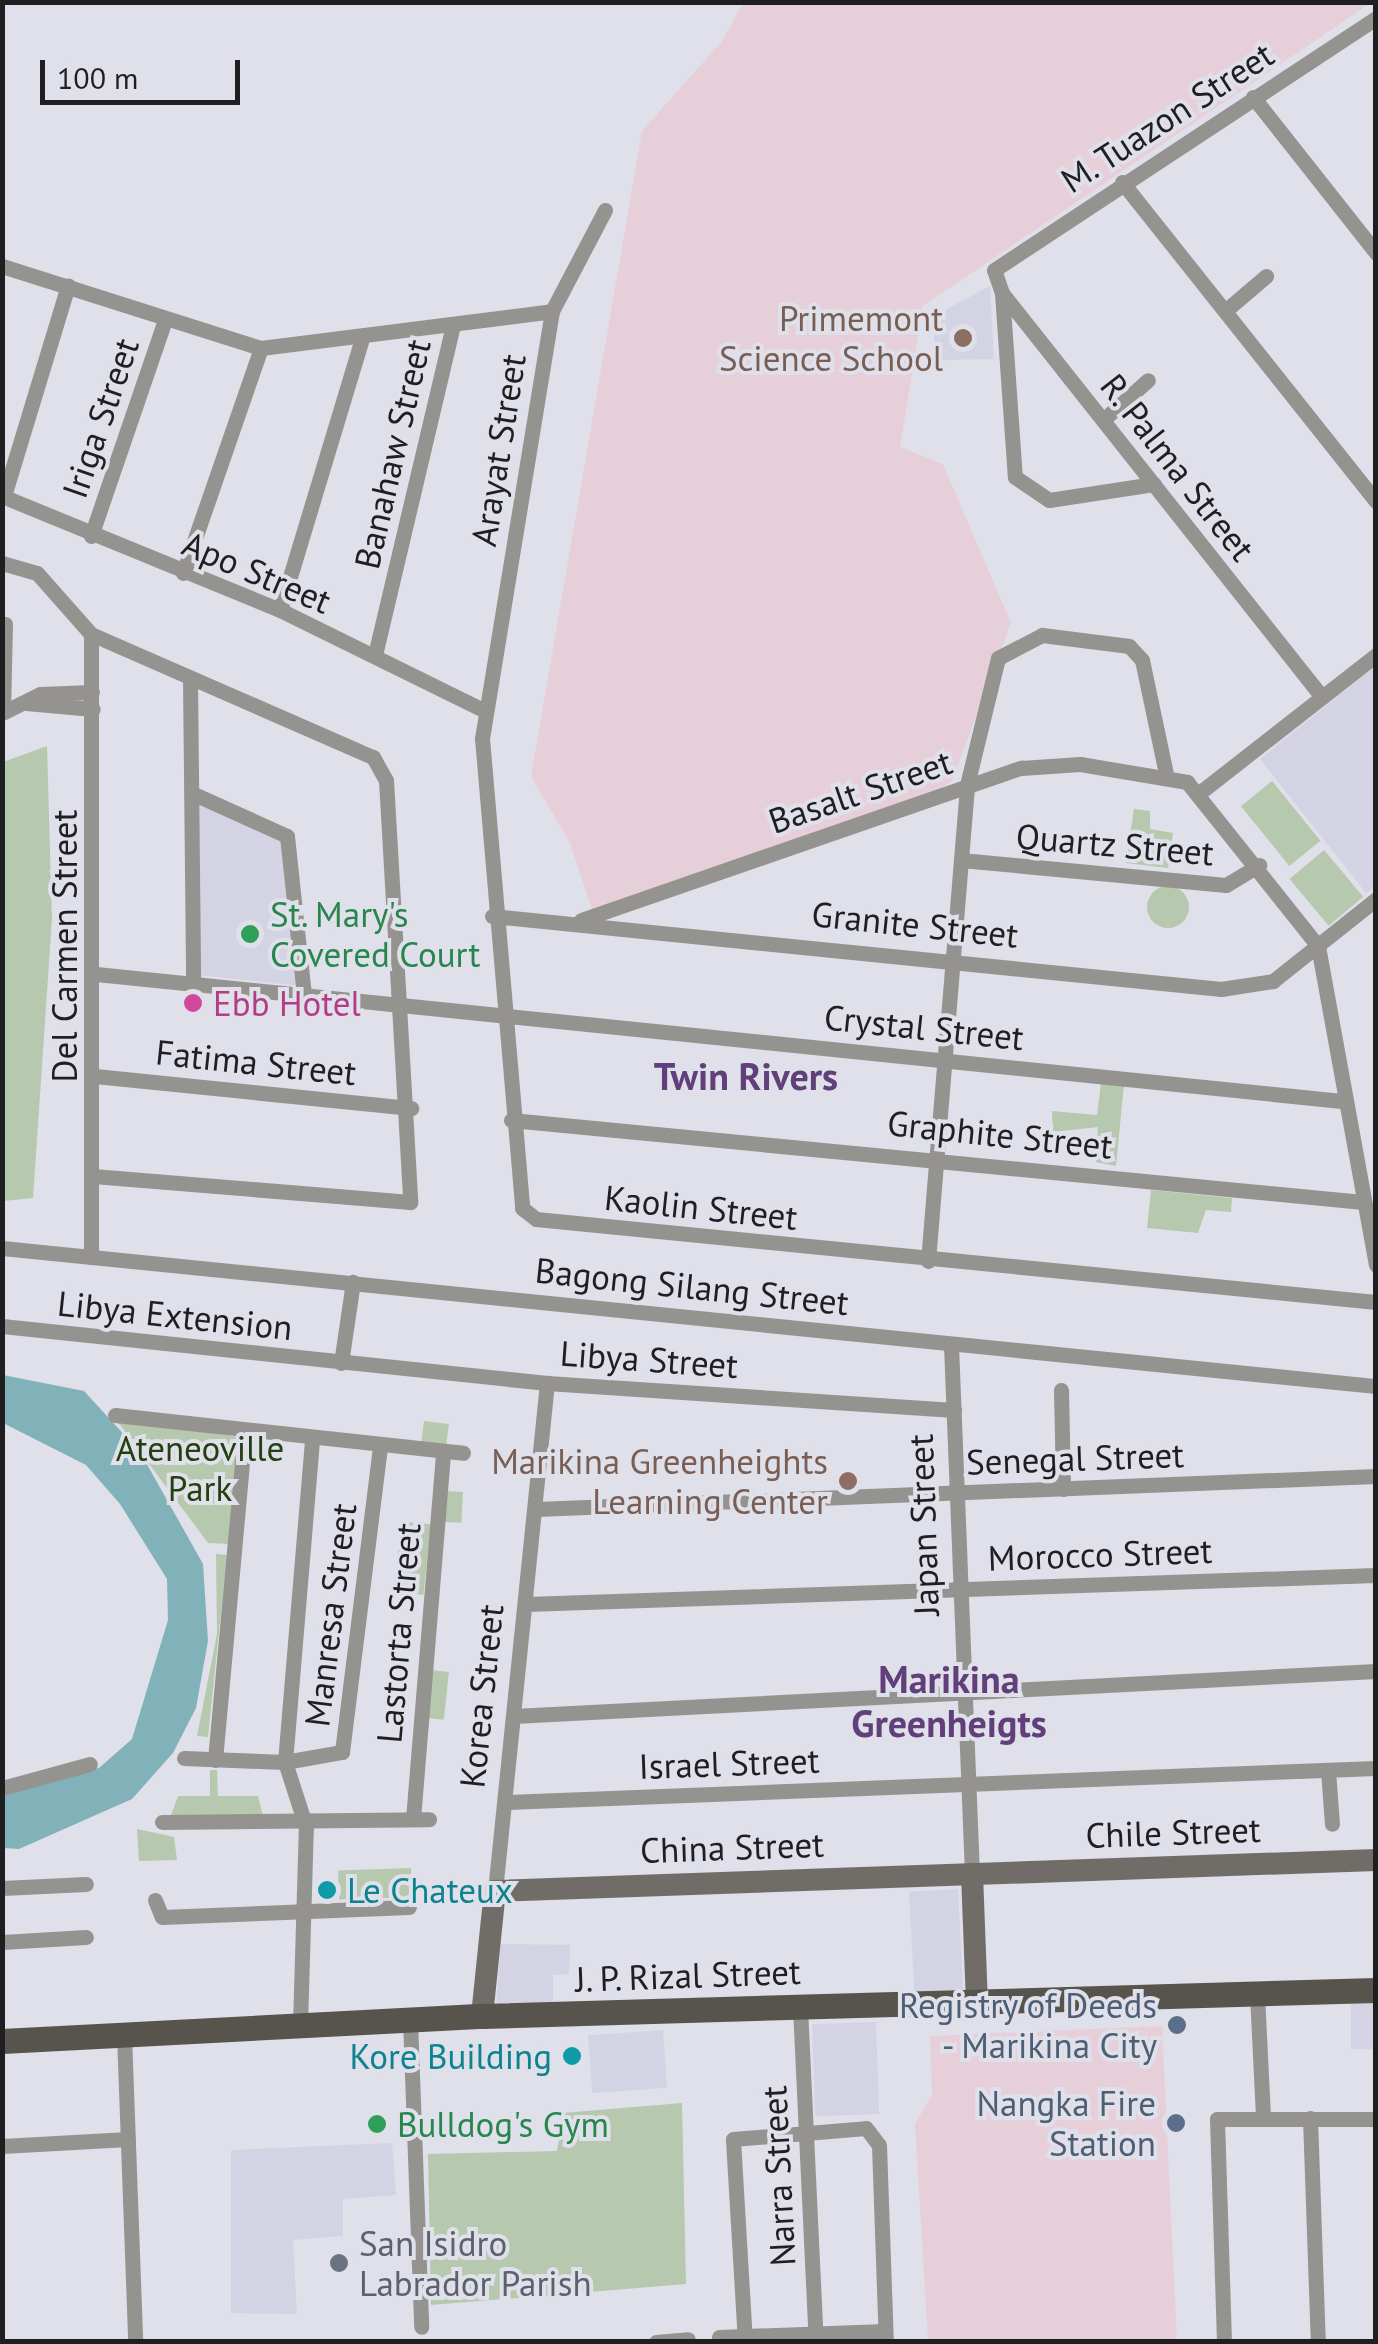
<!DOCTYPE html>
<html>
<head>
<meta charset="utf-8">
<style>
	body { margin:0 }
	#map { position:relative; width:1378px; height:2344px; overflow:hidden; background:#dfe0e9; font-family:"PT Sans",sans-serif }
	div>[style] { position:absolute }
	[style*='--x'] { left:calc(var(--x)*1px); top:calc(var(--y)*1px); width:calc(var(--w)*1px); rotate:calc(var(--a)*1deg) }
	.built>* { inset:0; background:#d3d3e4; transform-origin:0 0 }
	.industrial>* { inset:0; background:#e7cfda }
	.green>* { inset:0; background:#b6c8ae; transform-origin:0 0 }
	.round { border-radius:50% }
	.water>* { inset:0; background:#81b2b9 }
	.street>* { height:15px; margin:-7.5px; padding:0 7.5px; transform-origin:7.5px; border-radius:7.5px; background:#95938f }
	.secondary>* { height:22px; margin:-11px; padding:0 11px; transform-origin:11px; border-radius:11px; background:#706d69 }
	.primary>* { height:25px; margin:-12.5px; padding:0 12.5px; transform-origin:12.5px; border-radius:12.5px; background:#57534d }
	.dots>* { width:28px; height:28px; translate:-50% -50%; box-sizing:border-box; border:5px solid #dfe0e9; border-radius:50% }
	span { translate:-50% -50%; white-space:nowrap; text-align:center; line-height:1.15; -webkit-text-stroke:8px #dfe0e9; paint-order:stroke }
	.street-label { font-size:35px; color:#1f1f22 }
	.education-label { font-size:35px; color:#785e54 }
	.right { translate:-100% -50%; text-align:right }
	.leisure-label { font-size:35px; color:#27864d }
	.left { translate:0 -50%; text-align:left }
	.hotel-label { font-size:35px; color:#b23c85 }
	.park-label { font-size:35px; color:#234110 }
	.culture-label { font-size:35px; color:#0d838f }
	.service-label { font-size:35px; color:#4e5e75 }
	.worship-label { font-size:35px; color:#5b616d }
	.neighbourhood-label { font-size:38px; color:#603f7a; font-weight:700 }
	.frame { position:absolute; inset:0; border:5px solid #1f1f22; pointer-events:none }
	.scale { position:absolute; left:40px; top:60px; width:200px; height:45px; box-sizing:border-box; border:5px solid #1f1f22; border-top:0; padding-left:12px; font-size:30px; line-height:35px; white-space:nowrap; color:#1f1f22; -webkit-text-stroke:8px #dfe0e9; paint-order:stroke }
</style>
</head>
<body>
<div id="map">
	<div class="built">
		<div style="clip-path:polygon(990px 286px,994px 359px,936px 360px,932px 317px)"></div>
		<div style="clip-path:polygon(1375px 666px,1376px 886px,1366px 893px,1260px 759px)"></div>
		<div style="clip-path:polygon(197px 802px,291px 840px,299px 986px,198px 975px)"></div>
		<div style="left:958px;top:1889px;width:101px;height:49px;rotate:87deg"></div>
		<div style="clip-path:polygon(500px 1944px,570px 1945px,569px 1974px,553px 1975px,553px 2010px,496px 2011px)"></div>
		<div style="left:1351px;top:2003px;width:24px;height:46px"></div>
		<div style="left:876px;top:2022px;width:92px;height:64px;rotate:88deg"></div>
		<div style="left:663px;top:2030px;width:58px;height:75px;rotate:86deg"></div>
		<div style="clip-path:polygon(392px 2143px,396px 2195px,343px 2199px,343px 2236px,293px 2240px,297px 2314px,231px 2313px,231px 2150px)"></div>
	</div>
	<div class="industrial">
		<div style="clip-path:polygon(743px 3px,1371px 3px,923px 306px,900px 447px,943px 464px,1011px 623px,952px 781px,921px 802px,593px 912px,570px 843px,531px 776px,642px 131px,722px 41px)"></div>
		<div style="clip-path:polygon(1162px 2026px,1177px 2341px,928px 2341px,915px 2124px,932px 2095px,930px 2036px)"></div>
	</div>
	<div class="green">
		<div style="clip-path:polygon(47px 746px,52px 919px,33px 1198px,3px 1201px,3px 762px)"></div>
		<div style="left:1272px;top:781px;width:77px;height:40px;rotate:51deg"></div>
		<div style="clip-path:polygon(1134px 809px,1150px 811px,1150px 829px,1173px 833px,1168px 868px,1126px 863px)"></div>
		<div style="left:1324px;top:850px;width:61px;height:45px;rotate:50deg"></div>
		<div class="round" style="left:1147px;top:886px;width:42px;height:42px"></div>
		<div style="clip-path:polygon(1101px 1083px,1124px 1084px,1116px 1166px,1096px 1162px,1098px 1127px,1053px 1132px,1052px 1111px,1097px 1115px)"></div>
		<div style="clip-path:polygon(1151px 1190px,1232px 1198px,1231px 1212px,1206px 1210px,1198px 1233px,1147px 1228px)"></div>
		<div style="clip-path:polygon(115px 1418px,239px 1437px,230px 1544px,208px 1543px)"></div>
		<div style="left:424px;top:1421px;width:25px;height:21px;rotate:7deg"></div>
		<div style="left:446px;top:1491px;width:17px;height:31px;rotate:3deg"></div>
		<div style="left:401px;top:1521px;width:30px;height:71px;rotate:6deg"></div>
		<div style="clip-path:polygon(216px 1554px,227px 1555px,208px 1737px,197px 1736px,217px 1634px)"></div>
		<div style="left:430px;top:1670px;width:19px;height:48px;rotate:6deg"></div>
		<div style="clip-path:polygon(210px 1770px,217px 1770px,218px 1796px,258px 1796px,264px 1821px,170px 1818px,178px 1796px,210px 1796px)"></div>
		<div style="clip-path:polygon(137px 1829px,174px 1837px,177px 1860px,139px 1861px)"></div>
		<div style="left:411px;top:1868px;width:29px;height:73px;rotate:88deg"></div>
		<div style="clip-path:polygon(682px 2103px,686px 2284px,431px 2305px,428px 2154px,557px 2151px,563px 2113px)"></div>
	</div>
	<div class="water">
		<div style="clip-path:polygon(3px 1375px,84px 1391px,140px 1452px,203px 1564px,208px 1641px,196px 1708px,173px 1753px,132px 1799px,19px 1849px,3px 1848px,3px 1790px,99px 1768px,132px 1739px,168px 1620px,167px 1579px,120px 1504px,86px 1465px,3px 1423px)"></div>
	</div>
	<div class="street">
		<div style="--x:1253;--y:97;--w:199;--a:51.7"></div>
		<div style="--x:1122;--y:182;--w:408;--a:51.5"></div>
		<div style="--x:605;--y:210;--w:114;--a:117.7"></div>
		<div style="--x:552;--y:311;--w:433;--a:99.3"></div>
		<div style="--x:482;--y:738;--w:472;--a:85.1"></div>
		<div style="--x:522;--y:1208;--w:18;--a:38"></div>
		<div style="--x:536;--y:1219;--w:844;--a:5.64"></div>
		<div style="--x:2;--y:266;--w:272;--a:17.6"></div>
		<div style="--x:261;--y:348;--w:293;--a:-7.2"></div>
		<div style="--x:1002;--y:293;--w:184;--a:86"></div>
		<div style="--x:1015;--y:477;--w:41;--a:34.1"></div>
		<div style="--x:1049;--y:500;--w:106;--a:-8.7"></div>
		<div style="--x:1225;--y:311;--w:54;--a:-40.5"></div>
		<div style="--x:1103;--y:420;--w:60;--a:-41.6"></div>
		<div style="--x:2;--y:496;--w:300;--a:22.3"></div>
		<div style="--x:280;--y:610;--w:229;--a:26.2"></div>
		<div style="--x:4;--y:496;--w:220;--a:-73.1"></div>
		<div style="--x:91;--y:536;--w:228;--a:-71.1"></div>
		<div style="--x:2;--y:563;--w:36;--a:16"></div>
		<div style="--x:37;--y:573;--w:81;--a:48.5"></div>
		<div style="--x:91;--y:634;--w:308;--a:23.6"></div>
		<div style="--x:373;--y:757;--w:26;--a:61"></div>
		<div style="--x:386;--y:780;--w:423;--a:86.7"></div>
		<div style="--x:410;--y:1202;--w:315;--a:-175.3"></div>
		<div style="--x:183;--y:573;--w:238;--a:-70.9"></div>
		<div style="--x:280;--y:610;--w:281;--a:-73.2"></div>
		<div style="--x:375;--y:655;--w:340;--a:-76.7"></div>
		<div style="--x:190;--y:679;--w:304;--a:89.4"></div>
		<div style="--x:1322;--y:697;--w:515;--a:-128.38"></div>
		<div style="--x:1002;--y:293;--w:24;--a:-109"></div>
		<div style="--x:994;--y:270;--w:458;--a:-33.4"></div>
		<div style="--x:26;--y:703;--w:67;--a:5.1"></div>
		<div style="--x:3;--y:712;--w:88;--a:-88.7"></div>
		<div style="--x:2;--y:713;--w:42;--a:-26.6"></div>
		<div style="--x:40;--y:694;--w:52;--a:-2.2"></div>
		<div style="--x:194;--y:794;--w:102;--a:24.3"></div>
		<div style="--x:287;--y:836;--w:161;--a:83.9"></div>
		<div style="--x:1198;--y:794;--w:226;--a:-38"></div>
		<div style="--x:961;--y:860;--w:266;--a:5.4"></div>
		<div style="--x:1226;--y:885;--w:39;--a:-31"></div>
		<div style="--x:492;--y:916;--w:733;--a:5.72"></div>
		<div style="--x:1221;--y:989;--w:53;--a:-8.7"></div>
		<div style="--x:1273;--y:981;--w:132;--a:-38.5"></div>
		<div style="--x:581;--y:920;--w:466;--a:-19.1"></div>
		<div style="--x:1021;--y:768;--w:59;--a:-3.9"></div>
		<div style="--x:1080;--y:764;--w:109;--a:9.5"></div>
		<div style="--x:1187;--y:782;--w:210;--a:51.4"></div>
		<div style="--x:1318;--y:946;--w:324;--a:79.7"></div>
		<div style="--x:96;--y:974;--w:1252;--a:5.82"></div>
		<div style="--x:95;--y:1076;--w:318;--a:5.8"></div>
		<div style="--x:511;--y:1120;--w:856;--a:5.5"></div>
		<div style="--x:2;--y:1248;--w:1381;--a:5.74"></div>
		<div style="--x:91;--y:1257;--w:623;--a:-90"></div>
		<div style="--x:928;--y:1261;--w:478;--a:-85.3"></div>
		<div style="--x:967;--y:785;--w:131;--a:-76.3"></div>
		<div style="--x:998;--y:658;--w:50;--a:-27.6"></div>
		<div style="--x:1042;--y:635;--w:88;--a:7.2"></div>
		<div style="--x:1129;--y:646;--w:19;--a:47"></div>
		<div style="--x:1142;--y:660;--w:116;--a:78.1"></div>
		<div style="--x:2;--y:1326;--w:548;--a:5.97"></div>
		<div style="--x:547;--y:1383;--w:408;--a:3.8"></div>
		<div style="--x:951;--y:1345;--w:529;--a:87.73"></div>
		<div style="--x:341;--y:1363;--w:82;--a:-81.6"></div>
		<div style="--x:1061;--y:1390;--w:99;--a:88.8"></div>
		<div style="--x:115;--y:1415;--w:350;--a:6.2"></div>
		<div style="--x:536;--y:1509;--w:841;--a:-2.25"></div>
		<div style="--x:526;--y:1604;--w:850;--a:-1.95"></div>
		<div style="--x:514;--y:1716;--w:863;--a:-2.99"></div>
		<div style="--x:184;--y:1758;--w:101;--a:2.3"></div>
		<div style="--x:285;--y:1762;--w:58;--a:-10"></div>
		<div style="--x:342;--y:1752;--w:309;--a:-82.9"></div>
		<div style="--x:215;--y:1760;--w:331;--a:-84.8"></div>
		<div style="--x:1328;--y:1770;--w:54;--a:85.8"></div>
		<div style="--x:2;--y:1788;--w:91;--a:-15.3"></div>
		<div style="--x:505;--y:1802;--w:872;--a:-2.24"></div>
		<div style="--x:413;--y:1819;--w:368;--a:-85.3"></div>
		<div style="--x:162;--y:1822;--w:267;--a:-0.6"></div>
		<div style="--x:2;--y:1888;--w:84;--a:-2.7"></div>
		<div style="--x:495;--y:1891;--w:511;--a:-84.16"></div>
		<div style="--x:155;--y:1900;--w:18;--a:68"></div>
		<div style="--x:162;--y:1917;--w:247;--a:-2.3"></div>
		<div style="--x:2;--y:1942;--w:84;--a:-3.4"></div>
		<div style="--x:1257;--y:1994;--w:122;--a:87.2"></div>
		<div style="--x:800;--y:2007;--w:335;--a:87.3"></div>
		<div style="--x:410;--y:2020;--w:307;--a:87.9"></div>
		<div style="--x:300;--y:2025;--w:198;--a:-88.3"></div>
		<div style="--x:306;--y:1827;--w:68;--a:-107.9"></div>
		<div style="--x:285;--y:1762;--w:325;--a:-85.2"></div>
		<div style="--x:124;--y:2035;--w:307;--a:87.9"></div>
		<div style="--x:1310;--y:2118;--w:224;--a:88"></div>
		<div style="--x:2;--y:2146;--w:126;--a:-3.2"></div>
		<div style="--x:719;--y:2337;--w:166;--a:-2.1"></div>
		<div style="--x:656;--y:2342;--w:32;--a:-5"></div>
		<div style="--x:745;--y:2342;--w:203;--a:-93.4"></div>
		<div style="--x:733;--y:2139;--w:133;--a:-4.7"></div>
		<div style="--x:866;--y:2128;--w:21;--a:53"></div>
		<div style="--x:879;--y:2145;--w:197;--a:88"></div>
		<div style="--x:1224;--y:2342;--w:223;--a:-91.8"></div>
		<div style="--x:1217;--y:2119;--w:159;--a:0"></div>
	</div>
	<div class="secondary">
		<div style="--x:972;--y:1874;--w:128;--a:87.8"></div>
		<div style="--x:482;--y:2016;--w:126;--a:-84.1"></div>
		<div style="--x:495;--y:1891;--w:882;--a:-2.02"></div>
	</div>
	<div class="primary">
		<div style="--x:2;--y:2041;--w:481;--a:-3"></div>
		<div style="--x:482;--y:2016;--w:894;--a:-1.67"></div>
	</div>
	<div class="dots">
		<div style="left:963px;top:338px;background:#8d6e63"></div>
		<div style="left:250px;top:934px;background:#2e9e5b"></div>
		<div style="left:193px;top:1003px;background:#d1479c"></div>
		<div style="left:848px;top:1481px;background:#8d6e63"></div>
		<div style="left:327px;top:1890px;background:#0f9aa8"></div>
		<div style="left:1177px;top:2025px;background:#5c6f8a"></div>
		<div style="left:572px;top:2056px;background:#0f9aa8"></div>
		<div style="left:1176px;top:2123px;background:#5c6f8a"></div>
		<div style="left:377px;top:2124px;background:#2e9e5b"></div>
		<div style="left:339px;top:2263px;background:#6b7280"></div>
	</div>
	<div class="street-label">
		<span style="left:1167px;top:117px;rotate:-33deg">M. Tuazon Street</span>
		<span style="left:100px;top:418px;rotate:-71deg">Iriga Street</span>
		<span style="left:498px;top:450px;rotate:-81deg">Arayat Street</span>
		<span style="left:392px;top:454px;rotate:-77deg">Banahaw Street</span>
		<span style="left:1178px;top:467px;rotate:52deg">R. Palma Street</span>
		<span style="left:257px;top:572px;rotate:23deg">Apo Street</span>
		<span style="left:860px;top:791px;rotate:-19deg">Basalt Street</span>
		<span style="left:1115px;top:844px;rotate:5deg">Quartz Street</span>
		<span style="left:915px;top:924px;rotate:6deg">Granite Street</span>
		<span style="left:64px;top:946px;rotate:-90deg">Del Carmen Street</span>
		<span style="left:924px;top:1027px;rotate:6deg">Crystal Street</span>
		<span style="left:256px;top:1062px;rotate:6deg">Fatima Street</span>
		<span style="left:1000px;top:1134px;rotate:6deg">Graphite Street</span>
		<span style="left:701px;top:1207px;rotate:6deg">Kaolin Street</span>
		<span style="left:692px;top:1286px;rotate:6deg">Bagong Silang Street</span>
		<span style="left:175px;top:1315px;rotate:6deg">Libya Extension</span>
		<span style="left:649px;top:1359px;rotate:4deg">Libya Street</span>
		<span style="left:1075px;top:1458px;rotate:-2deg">Senegal Street</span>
		<span style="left:923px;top:1525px;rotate:-92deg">Japan Street</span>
		<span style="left:1100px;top:1554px;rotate:-2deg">Morocco Street</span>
		<span style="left:330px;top:1615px;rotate:-83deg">Manresa Street</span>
		<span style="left:398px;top:1633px;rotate:-85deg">Lastorta Street</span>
		<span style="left:481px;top:1696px;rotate:-84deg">Korea Street</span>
		<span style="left:729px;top:1763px;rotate:-2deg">Israel Street</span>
		<span style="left:1173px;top:1832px;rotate:-2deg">Chile Street</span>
		<span style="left:732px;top:1847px;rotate:-2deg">China Street</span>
		<span style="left:688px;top:1975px;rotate:-2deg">J. P. Rizal Street</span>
		<span style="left:778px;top:2176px;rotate:-93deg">Narra Street</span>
	</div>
	<div class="education-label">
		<span class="right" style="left:943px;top:338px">Primemont<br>Science School</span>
		<span class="right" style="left:828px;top:1481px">Marikina Greenheights<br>Learning Center</span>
	</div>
	<div class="leisure-label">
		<span class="left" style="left:270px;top:934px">St. Mary's<br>Covered Court</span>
		<span class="left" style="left:397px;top:2124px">Bulldog's Gym</span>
	</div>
	<div class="hotel-label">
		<span class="left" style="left:213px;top:1003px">Ebb Hotel</span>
	</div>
	<div class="park-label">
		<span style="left:200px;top:1468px">Ateneoville<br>Park</span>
	</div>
	<div class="culture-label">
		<span class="left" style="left:347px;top:1890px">Le Chateux</span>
		<span class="right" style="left:552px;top:2056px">Kore Building</span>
	</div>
	<div class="service-label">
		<span class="right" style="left:1157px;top:2025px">Registry of Deeds<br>- Marikina City</span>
		<span class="right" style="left:1156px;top:2123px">Nangka Fire<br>Station</span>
	</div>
	<div class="worship-label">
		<span class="left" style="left:359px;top:2263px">San Isidro<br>Labrador Parish</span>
	</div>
	<div class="neighbourhood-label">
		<span style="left:746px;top:1076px">Twin Rivers</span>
		<span style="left:949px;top:1701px">Marikina<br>Greenheigts</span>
	</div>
	<div class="frame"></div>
	<div class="scale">100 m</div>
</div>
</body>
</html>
